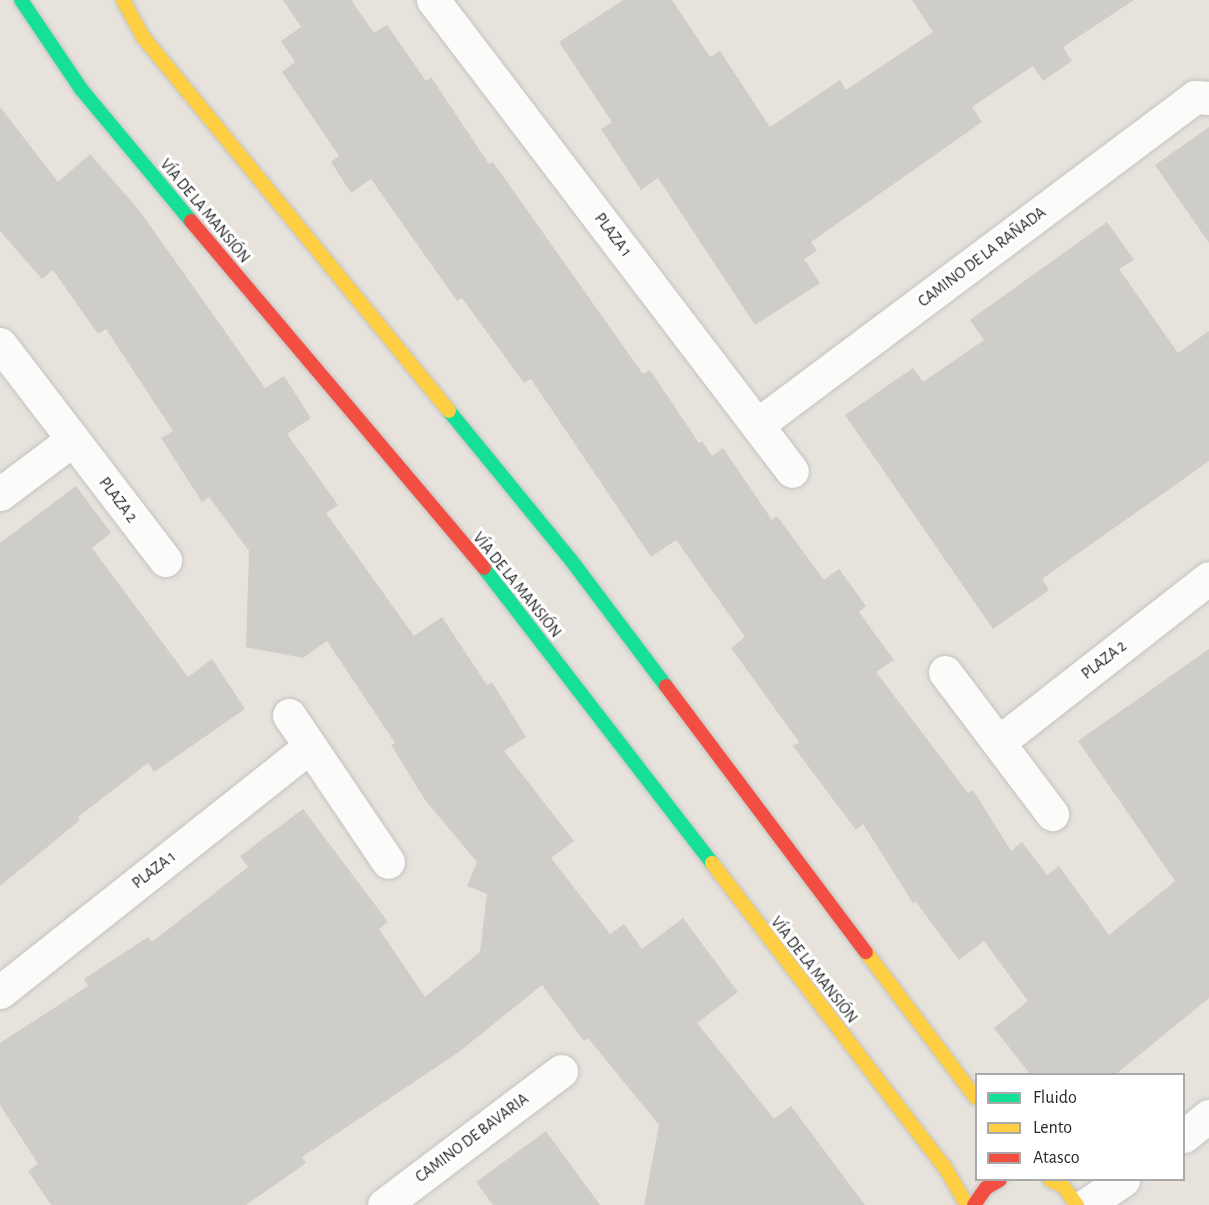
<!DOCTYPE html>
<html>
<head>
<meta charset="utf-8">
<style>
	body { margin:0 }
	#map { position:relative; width:1209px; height:1205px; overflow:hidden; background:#e7e3dc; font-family:"Alegreya Sans",sans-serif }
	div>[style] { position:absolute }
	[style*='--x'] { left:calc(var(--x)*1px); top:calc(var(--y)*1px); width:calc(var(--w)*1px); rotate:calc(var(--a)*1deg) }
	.building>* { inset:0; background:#cfcdc8 }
	.roads { filter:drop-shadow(0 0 2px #c4c2c2) drop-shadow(0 0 2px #c4c2c2) }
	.street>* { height:33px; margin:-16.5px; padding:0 16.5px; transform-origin:16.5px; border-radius:16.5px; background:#fbfbfa }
	.fast>* { height:14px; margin:-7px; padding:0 7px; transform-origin:7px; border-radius:7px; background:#16e098 }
	.slow>* { height:14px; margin:-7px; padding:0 7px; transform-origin:7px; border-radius:7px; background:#ffcf43 }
	.jam>* { height:14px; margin:-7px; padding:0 7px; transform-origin:7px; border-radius:7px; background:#f24e42 }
	span { translate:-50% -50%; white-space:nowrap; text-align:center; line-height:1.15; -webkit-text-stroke:6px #fff; paint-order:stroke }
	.street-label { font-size:16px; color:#282828 }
	.legend { position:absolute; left:975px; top:1073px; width:210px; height:108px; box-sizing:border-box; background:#fff; border:2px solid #a9a9a9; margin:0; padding:8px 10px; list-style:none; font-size:18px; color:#282828 }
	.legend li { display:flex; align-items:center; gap:12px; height:30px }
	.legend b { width:30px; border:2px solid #a9a9a9 }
</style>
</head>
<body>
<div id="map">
	<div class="building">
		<div style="clip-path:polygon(283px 0,351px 0,374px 33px,387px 25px,426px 81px,431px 77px,489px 164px,493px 162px,643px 374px,650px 370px,699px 443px,702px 441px,712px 456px,723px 448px,772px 520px,777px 516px,824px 580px,839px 569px,866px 606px,859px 612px,894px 660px,876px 672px,968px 793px,973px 790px,1011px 851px,1022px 842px,1047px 875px,1059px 866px,1109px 935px,1175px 881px,1078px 741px,1209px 649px,1209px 998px,1116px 1074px,1030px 1074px,994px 1028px,1028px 1001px,984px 941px,959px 960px,916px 902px,913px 903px,863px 824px,856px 830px,793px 746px,799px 742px,731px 648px,745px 637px,676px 540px,651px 557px,531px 379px,524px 383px,462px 298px,457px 301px,371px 179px,351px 193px,331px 162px,339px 156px,282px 72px,295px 62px,281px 41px,301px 27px)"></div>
		<div style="clip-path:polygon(623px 0,672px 0,710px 57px,720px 51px,770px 127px,840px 80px,846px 90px,933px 32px,912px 0,1134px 0,1063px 47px,1072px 61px,1043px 81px,1033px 66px,972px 107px,982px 122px,811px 242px,817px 251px,804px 259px,820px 283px,755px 325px,658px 178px,641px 190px,601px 129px,612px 122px,559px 42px)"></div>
		<div style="clip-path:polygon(0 107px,58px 182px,90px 154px,139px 210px,265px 388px,284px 376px,311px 418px,287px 434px,338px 505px,326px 513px,414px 636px,442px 617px,487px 685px,492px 682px,526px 737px,504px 751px,574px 841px,551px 858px,610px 934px,624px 924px,642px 949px,683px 918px,738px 992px,697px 1023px,774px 1119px,791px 1106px,865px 1205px,644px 1205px,659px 1125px,588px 1038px,584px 1041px,542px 985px,459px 1052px,302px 1157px,306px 1163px,246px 1205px,51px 1205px,28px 1171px,38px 1164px,0 1105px,0 1043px,88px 986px,84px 979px,148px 937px,152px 942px,248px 867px,240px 856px,303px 809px,388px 922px,379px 929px,425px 997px,480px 952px,487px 894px,467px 886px,477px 862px,425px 800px,391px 745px,395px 743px,327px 641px,303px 658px,246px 647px,249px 551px,209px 497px,202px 502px,161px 438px,173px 431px,106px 329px,98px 334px,53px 270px,42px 279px,0 231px)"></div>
		<div style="clip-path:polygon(1209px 127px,1209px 243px,1155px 165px)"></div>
		<div style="clip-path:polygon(1107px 222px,1134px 260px,1119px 269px,1178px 353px,1209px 331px,1209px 461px,1042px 579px,1049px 590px,993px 629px,845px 415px,913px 368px,923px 382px,984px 340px,970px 320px)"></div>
		<div style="clip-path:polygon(76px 486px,111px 533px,92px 548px,188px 677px,212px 659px,245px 709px,154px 772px,148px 763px,78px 817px,80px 820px,0 886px,0 543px)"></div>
		<div style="clip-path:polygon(546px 1131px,600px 1205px,493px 1205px,476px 1182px)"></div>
	</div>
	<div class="roads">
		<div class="street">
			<div style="--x:433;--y:0;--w:592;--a:52.69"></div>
			<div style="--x:0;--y:344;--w:272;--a:52.6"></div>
			<div style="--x:757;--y:425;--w:547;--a:-36.83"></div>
			<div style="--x:1195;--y:97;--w:14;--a:4"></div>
			<div style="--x:0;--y:494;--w:90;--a:-36.9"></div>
			<div style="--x:945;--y:672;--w:178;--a:53"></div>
			<div style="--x:289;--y:715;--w:177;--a:56"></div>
			<div style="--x:999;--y:742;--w:266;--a:-38"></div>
			<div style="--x:0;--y:992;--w:393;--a:-38.4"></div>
			<div style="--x:1184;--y:1136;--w:32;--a:-39"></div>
			<div style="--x:384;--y:1205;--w:222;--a:-37.1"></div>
			<div style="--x:1086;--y:1205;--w:45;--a:-34"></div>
		</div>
		<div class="fast">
			<div style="--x:21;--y:0;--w:107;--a:56"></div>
			<div style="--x:81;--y:89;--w:172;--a:50.2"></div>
			<div style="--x:449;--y:411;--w:193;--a:50.7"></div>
			<div style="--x:571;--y:560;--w:158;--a:53"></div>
			<div style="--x:484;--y:568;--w:373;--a:52.3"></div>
		</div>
		<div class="slow">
			<div style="--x:123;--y:0;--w:42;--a:61.6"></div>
			<div style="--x:143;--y:37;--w:483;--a:50.7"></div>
			<div style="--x:712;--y:863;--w:382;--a:52.6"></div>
			<div style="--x:944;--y:1166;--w:45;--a:59.5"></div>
			<div style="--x:866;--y:952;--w:183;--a:53"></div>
			<div style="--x:1050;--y:1180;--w:14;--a:25"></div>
			<div style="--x:1063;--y:1186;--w:24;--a:54"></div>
		</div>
		<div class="jam">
			<div style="--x:191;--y:221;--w:454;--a:49.8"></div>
			<div style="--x:666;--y:686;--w:333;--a:53.1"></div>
			<div style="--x:974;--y:1205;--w:21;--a:-55"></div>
			<div style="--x:986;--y:1188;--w:16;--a:-30"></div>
		</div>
	</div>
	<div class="street-label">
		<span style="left:205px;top:211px;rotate:50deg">VÍA DE LA MANSIÓN</span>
		<span style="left:613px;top:235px;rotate:53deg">PLAZA 1</span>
		<span style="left:982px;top:257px;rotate:-37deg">CAMINO DE LA RAÑADA</span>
		<span style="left:118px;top:500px;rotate:53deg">PLAZA 2</span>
		<span style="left:517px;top:585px;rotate:51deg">VÍA DE LA MANSIÓN</span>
		<span style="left:1104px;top:660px;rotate:-38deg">PLAZA 2</span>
		<span style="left:154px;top:870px;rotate:-38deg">PLAZA 1</span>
		<span style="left:814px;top:970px;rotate:52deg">VÍA DE LA MANSIÓN</span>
		<span style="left:472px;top:1138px;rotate:-37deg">CAMINO DE BAVARIA</span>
	</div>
	<ul class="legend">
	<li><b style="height:8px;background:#16e098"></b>Fluido</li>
	<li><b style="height:8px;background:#ffcf43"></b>Lento</li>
	<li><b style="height:8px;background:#f24e42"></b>Atasco</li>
	</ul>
</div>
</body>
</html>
